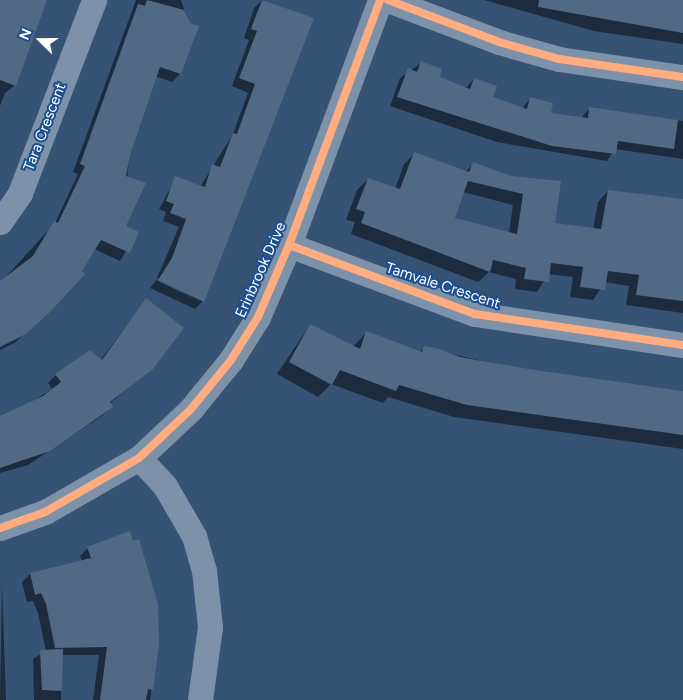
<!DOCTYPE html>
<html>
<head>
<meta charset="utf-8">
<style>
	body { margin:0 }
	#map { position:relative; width:683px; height:700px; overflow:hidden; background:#365274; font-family:Figtree,sans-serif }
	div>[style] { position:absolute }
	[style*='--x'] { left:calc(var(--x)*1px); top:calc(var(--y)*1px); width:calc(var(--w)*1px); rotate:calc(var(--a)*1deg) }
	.shadow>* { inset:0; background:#0007 }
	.building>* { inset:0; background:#526984 }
	.minor>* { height:25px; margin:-12.5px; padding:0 12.5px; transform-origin:12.5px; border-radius:12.5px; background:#7d92a8 }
	.cycleway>* { height:8px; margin:-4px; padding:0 4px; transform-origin:4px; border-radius:4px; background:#ffac80 }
	span { translate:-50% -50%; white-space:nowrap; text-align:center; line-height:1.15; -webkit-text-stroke:4px #1b4f8f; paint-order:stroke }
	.street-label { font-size:15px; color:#fff }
	.north { position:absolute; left:15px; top:15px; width:50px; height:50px; -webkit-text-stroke:4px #1b4f8f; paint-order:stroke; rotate:292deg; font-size:14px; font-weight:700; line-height:20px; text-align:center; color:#fff }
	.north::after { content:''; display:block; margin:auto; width:18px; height:22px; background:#fff; clip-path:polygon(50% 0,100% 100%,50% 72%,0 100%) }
</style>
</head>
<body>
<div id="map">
	<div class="shadow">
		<div style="clip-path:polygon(0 0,43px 0,15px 85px,5px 93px,0 106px)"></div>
		<div style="clip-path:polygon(136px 0,181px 0,189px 24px,180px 74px,172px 82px,155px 76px,129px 154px,124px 227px,137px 233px,120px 261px,94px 249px,80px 271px,83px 274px,16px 342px,0 350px,0 283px,55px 223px,78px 174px,73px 172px)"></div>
		<div style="clip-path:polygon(262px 0,313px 19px,203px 301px,195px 309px,150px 288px,156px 280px,201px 302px,157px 278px,179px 227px,163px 221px,166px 212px,159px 209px,176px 178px,200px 187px,232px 136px,248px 93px,232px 86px,249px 40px,244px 38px,254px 8px)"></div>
		<div style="clip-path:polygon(484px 0,683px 0,683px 44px,594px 31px)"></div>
		<div style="clip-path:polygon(421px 63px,438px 78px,466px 88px,474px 79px,491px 98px,522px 108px,531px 98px,549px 114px,581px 118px,590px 108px,683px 121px,683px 159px,615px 149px,607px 161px,497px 142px,390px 106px,400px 78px)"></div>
		<div style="clip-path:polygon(evenodd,414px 154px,465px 172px,473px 164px,511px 177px,554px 224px,593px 229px,598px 202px,608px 191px,683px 200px,683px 313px,626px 305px,629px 286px,605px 282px,593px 300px,570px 297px,573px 277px,548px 274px,537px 292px,515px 289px,516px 279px,489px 272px,478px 282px,351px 234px,355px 222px,346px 220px,357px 190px,368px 179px,395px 189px,404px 164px,414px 154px,463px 192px,513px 205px,509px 233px,453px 219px,463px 192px)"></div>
		<div style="clip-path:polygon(146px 299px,152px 368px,109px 404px,111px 407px,103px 415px,28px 465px,0 473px,0 422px,52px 389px,48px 383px,56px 375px,100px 361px)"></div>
		<div style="clip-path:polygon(310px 325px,353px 347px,366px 333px,420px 352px,424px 348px,534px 372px,683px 391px,683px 449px,454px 417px,388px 397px,383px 403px,331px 384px,318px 397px,277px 374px)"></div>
		<div style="clip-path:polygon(88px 548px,158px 644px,150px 700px,93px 700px,99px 655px,62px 655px,61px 700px,34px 700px,33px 659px,46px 651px,38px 613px,33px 601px,27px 602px,22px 582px,30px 574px,82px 561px,80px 556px)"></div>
		<div style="clip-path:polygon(2px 585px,6px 700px,0 700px)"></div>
	</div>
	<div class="building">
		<div style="clip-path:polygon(0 0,47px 0,16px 86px,0 80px)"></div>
		<div style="clip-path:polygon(147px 0,184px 10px,190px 23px,199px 26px,181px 74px,160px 67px,130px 155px,126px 176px,146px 183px,126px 226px,139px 232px,130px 253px,101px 240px,82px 271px,85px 274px,52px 310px,26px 334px,0 347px,0 281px,33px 256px,54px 221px,58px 223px,85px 166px,80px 164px,138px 4px,145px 6px)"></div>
		<div style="clip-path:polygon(262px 0,314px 18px,204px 302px,158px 280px,172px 258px,186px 219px,170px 213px,174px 204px,166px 201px,175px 176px,205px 187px,212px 164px,220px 167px,233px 133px,237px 134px,255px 84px,239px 78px,257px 31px,251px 29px)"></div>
		<div style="clip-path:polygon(539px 0,683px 0,683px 33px,538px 7px)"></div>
		<div style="clip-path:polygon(421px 61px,442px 69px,440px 77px,470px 89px,474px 78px,497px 86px,493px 97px,527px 109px,530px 97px,553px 103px,551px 113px,588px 118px,589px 107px,678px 120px,674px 149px,618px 141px,616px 154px,552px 146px,397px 97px,408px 68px,417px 72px)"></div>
		<div style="clip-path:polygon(evenodd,414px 152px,469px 172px,473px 162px,511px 176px,561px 181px,555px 223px,601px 229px,608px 190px,683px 199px,683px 301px,636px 295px,639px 275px,608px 271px,605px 290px,580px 287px,583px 267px,551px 263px,549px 282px,524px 279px,526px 268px,493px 260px,490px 272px,361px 223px,365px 212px,356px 209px,368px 178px,400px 189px,414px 152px,468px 181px,523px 194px,517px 234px,455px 218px,468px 181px)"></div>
		<div style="clip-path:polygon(146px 298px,184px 328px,153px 369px,110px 402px,113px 407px,50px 451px,0 468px,0 416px,43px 396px,61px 382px,55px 374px,90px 350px,102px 360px)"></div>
		<div style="clip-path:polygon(310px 324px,360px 349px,366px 331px,422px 352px,424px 346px,436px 348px,460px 357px,535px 370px,683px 391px,683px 435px,467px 405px,399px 385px,396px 391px,340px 370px,332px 385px,289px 362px)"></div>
		<div style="clip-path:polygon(130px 531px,133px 541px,139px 539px,158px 604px,159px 644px,153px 690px,148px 689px,146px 700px,100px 700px,107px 647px,55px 648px,46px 604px,41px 593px,35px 595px,30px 573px,91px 558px,87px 547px)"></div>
		<div style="clip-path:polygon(63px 649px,62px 691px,42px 690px,40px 650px)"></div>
	</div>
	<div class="minor">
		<div style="--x:388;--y:0;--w:119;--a:20.7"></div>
		<div style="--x:499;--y:42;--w:62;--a:15.8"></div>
		<div style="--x:559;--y:59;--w:125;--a:8.3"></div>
		<div style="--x:0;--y:222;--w:35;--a:-55"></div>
		<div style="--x:20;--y:193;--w:207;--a:-69"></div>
		<div style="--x:289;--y:245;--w:198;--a:20.4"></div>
		<div style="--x:475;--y:314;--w:210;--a:8.5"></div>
		<div style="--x:139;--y:458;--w:38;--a:47"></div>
		<div style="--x:165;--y:486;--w:58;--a:59.9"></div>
		<div style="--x:194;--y:536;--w:35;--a:74"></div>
		<div style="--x:204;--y:570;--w:57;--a:84"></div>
		<div style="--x:210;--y:627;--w:74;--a:97.8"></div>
		<div style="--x:0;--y:528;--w:48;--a:-19.6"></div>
		<div style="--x:45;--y:512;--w:108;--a:-29.9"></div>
		<div style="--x:139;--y:458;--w:71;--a:-43.3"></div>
		<div style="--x:191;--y:409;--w:63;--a:-50.8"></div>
		<div style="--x:231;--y:360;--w:51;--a:-57.9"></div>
		<div style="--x:258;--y:317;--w:78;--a:-66.7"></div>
		<div style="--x:289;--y:245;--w:261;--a:-69.6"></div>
	</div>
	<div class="cycleway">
		<div style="--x:388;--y:0;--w:119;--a:20.7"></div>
		<div style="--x:499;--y:42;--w:62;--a:15.8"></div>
		<div style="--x:559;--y:59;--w:125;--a:8.3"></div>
		<div style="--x:289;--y:245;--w:198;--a:20.4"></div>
		<div style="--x:475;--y:314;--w:210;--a:8.5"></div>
		<div style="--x:0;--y:528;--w:48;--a:-19.6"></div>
		<div style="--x:45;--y:512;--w:108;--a:-29.9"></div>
		<div style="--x:139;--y:458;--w:71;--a:-43.3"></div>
		<div style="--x:191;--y:409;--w:63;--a:-50.8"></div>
		<div style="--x:231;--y:360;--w:51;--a:-57.9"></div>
		<div style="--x:258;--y:317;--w:78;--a:-66.7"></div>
		<div style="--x:289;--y:245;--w:261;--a:-69.6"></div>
	</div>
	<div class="street-label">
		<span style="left:45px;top:127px;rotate:-69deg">Tara Crescent</span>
		<span style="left:261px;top:270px;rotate:-66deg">Erinbrook Drive</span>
		<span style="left:443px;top:286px;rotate:18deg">Tamvale Crescent</span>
	</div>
	<div class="north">N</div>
</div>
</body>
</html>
